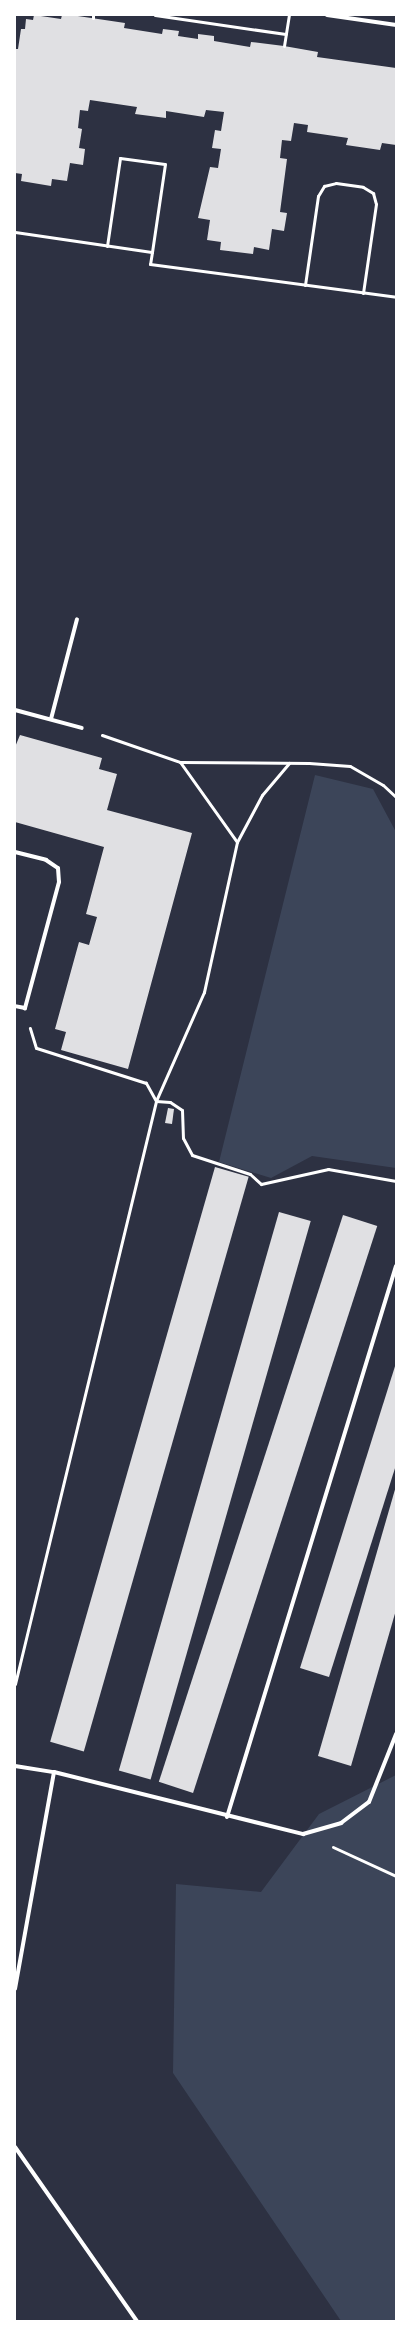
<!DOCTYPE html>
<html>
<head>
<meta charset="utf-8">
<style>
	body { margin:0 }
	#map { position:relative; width:411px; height:2336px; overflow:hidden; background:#2d3142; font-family:"Fira Sans",sans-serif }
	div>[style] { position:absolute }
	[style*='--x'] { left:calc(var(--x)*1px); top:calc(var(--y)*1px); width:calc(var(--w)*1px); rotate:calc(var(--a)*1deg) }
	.green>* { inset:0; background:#3c4559 }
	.building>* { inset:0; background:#e0e0e3; transform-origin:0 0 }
	.path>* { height:3px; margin:-1.5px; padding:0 1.5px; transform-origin:1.5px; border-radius:1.5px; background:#fff }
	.service>* { height:4px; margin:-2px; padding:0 2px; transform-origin:2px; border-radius:2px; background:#fff }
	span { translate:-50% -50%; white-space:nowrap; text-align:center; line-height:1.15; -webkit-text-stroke:4.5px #fff; paint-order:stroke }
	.frame { position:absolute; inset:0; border:16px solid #fff; pointer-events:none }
</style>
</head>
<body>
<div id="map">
	<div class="green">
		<div style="clip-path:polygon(315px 775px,373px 789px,396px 832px,396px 1168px,312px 1156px,271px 1178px,219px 1162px)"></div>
		<div style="clip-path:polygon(396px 1775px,396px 2321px,341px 2321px,173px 2073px,176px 1884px,261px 1892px,319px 1814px)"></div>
	</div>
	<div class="building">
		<div style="clip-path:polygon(34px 15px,61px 19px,62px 15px,71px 15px,125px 23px,124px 28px,162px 34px,163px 29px,179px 31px,178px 36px,198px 39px,198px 34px,214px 36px,214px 41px,250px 47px,251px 42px,284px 46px,318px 52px,317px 57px,396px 68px,396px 145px,382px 143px,380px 150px,346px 145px,348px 138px,307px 132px,308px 125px,294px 123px,291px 141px,282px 140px,280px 158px,287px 159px,280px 212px,287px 213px,284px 231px,272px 229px,269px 250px,254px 247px,253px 254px,220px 250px,221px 242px,207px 240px,210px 220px,198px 218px,210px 167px,218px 168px,221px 149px,212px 148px,215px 130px,221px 131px,224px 112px,206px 110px,204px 117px,166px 111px,166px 118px,135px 114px,137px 107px,90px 100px,88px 111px,80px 110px,78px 128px,82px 129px,79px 148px,85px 149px,83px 165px,70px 163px,67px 181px,52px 179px,51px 186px,21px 181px,22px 174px,15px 173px,15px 49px,18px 49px,21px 29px,25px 29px,26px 19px,33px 20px)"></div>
		<div style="clip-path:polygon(20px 735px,102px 758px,99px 769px,117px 774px,107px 810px,192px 833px,128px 1069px,61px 1050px,66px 1032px,55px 1029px,79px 942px,89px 945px,97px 917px,86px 914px,104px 847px,15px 822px,15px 747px)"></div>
		<div style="clip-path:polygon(168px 1108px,174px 1109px,172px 1124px,165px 1123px)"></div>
		<div style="left:215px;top:1167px;width:35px;height:598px;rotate:16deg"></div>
		<div style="left:279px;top:1212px;width:33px;height:581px;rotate:16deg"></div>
		<div style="left:343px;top:1215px;width:36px;height:596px;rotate:18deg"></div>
		<div style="clip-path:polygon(396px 1363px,396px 1465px,329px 1677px,300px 1668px)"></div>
		<div style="clip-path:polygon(396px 1486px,396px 1610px,351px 1766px,318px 1756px)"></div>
	</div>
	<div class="path">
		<div style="--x:155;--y:15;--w:132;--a:8.3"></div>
		<div style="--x:93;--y:18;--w:3;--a:-90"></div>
		<div style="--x:284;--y:46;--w:31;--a:-81"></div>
		<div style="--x:15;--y:232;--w:138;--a:8.3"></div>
		<div style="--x:152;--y:252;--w:12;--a:99"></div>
		<div style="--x:150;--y:264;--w:248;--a:7.6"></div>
		<div style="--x:107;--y:246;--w:89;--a:-81.6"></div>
		<div style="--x:120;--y:158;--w:45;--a:7.6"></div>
		<div style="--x:165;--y:164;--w:89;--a:98.4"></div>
		<div style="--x:305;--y:285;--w:90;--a:-81.7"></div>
		<div style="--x:318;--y:196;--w:12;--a:-59"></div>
		<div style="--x:324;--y:186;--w:12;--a:-14"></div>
		<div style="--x:336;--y:183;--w:27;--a:8"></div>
		<div style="--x:363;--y:187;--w:12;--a:31"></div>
		<div style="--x:373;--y:193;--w:11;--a:75"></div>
		<div style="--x:376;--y:204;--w:90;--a:98.3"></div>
		<div style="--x:102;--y:735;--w:83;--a:19.1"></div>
		<div style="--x:180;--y:762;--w:98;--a:54.5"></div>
		<div style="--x:237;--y:842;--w:154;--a:102.4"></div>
		<div style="--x:204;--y:992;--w:119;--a:113.8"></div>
		<div style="--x:156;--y:1101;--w:14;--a:4"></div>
		<div style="--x:170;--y:1102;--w:14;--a:34"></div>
		<div style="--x:182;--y:1110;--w:28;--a:88"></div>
		<div style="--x:183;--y:1138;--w:19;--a:62"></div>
		<div style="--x:192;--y:1155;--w:61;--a:18.1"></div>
		<div style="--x:250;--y:1174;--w:15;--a:42"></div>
		<div style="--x:261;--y:1184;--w:69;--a:-12.6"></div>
		<div style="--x:328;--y:1169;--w:69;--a:10"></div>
		<div style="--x:180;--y:762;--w:129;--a:0.4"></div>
		<div style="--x:309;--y:763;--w:41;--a:4.2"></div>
		<div style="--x:350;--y:766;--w:38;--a:30"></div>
		<div style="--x:383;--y:785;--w:18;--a:43"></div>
		<div style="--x:237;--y:842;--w:53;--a:-62"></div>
		<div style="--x:262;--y:795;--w:42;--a:-49.8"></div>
		<div style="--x:15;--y:1684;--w:600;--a:-76.4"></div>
		<div style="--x:156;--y:1101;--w:21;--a:-119"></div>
		<div style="--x:146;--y:1083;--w:115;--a:-162.3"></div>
		<div style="--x:36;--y:1048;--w:21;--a:-107"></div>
		<div style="--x:333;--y:1847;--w:69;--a:24.7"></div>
	</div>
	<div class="service">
		<div style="--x:327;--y:15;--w:70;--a:8.2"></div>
		<div style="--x:15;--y:710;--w:69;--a:15"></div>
		<div style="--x:51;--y:719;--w:103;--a:-75.4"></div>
		<div style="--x:15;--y:852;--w:32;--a:14"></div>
		<div style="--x:46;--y:860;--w:14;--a:34"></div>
		<div style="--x:58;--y:868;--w:14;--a:86"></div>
		<div style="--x:59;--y:882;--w:131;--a:105.1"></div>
		<div style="--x:25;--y:1008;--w:10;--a:-169"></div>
		<div style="--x:15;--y:1766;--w:39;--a:9"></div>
		<div style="--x:54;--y:1772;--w:220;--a:100.2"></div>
		<div style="--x:54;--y:1772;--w:257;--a:14"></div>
		<div style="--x:303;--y:1834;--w:40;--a:-16"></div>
		<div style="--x:341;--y:1823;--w:35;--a:-37"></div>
		<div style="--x:369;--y:1802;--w:73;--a:-68.3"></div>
		<div style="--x:227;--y:1817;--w:576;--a:-72.95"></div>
		<div style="--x:15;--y:2147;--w:213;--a:55"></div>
	</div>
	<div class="frame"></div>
</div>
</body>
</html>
